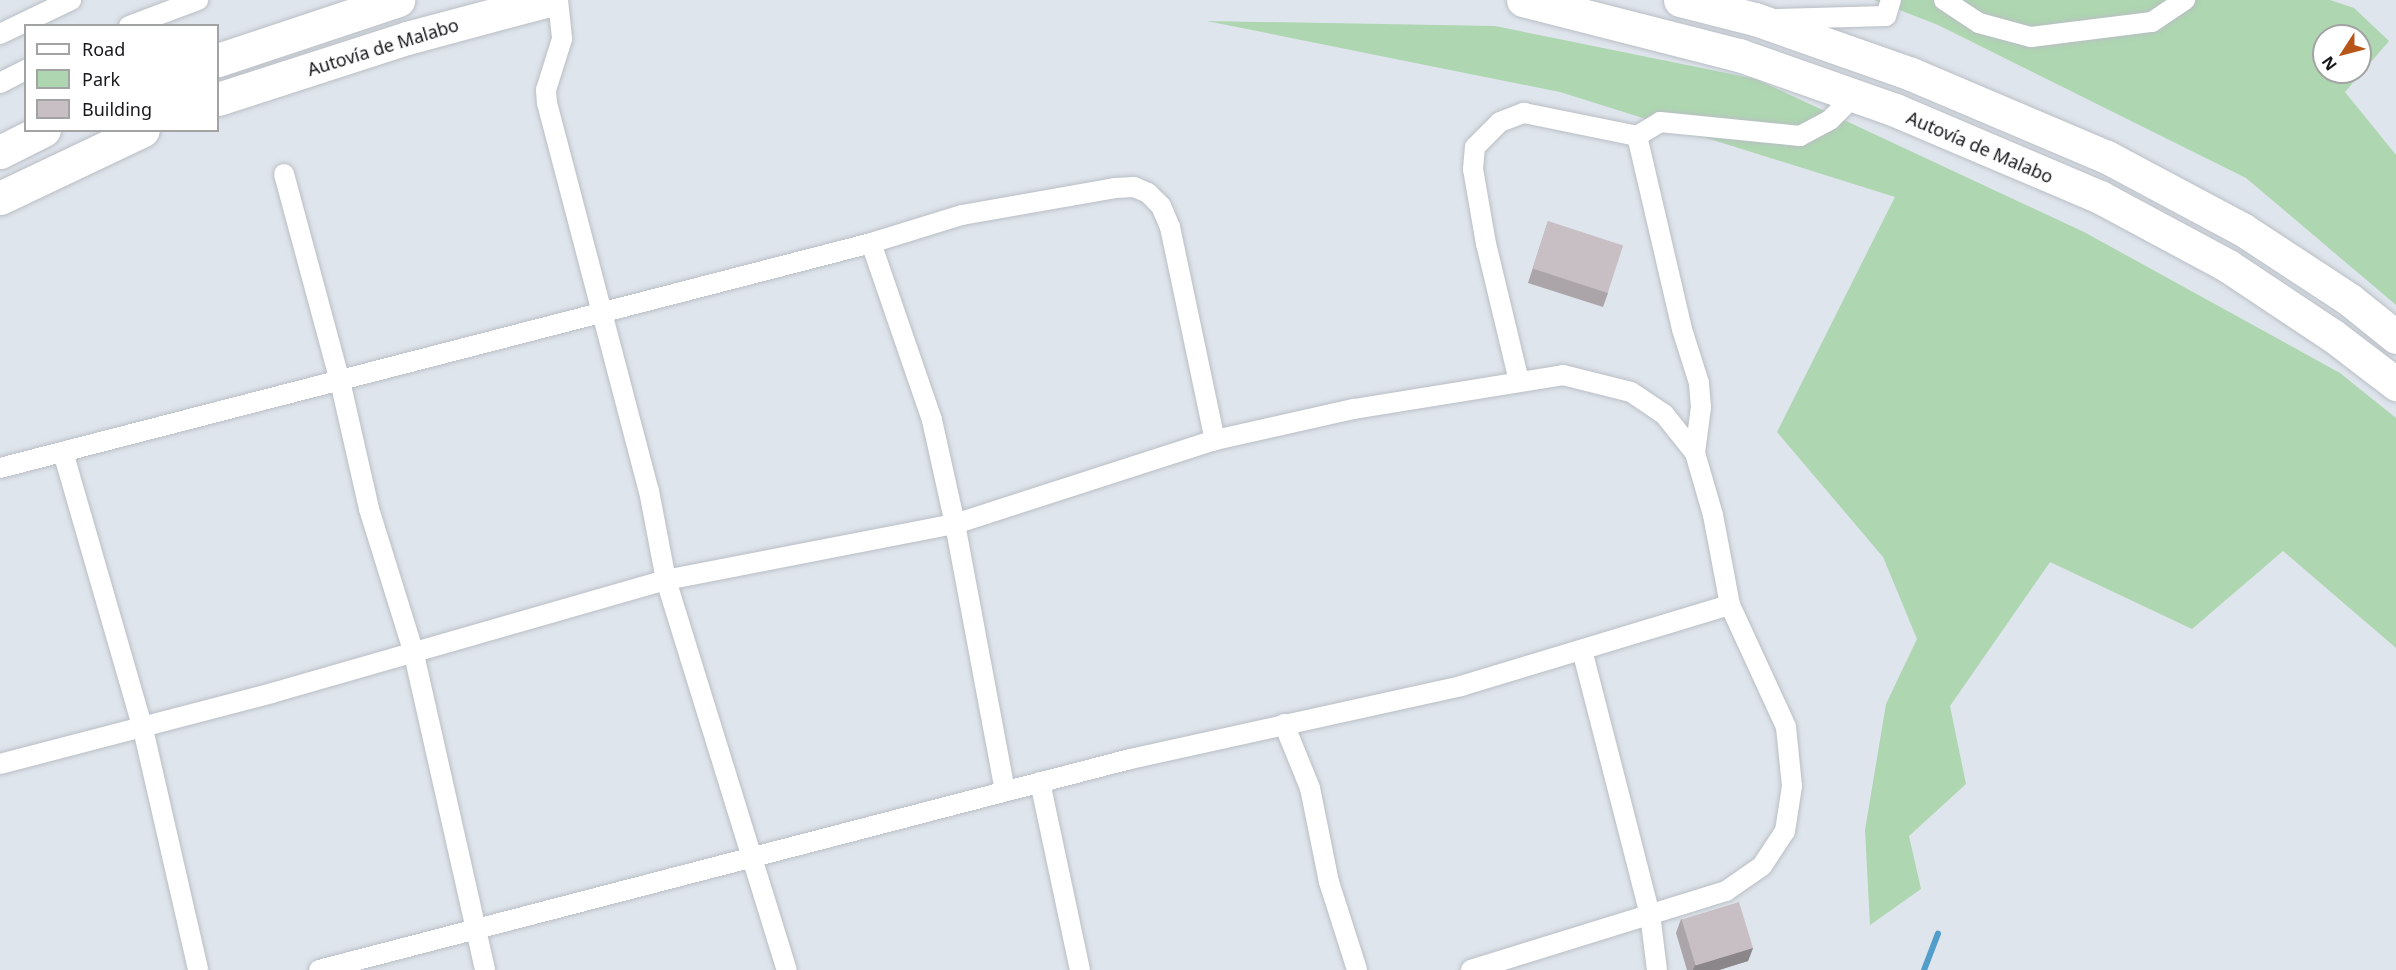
<!DOCTYPE html>
<html>
<head>
<meta charset="utf-8">
<style>
	body { margin:0 }
	#map { position:relative; width:2396px; height:970px; overflow:hidden; background:#dfe5ec; font-family:"Noto Sans",sans-serif }
	div>[style] { position:absolute }
	[style*='--x'] { left:calc(var(--x)*1px); top:calc(var(--y)*1px); width:calc(var(--w)*1px); rotate:calc(var(--a)*1deg) }
	.green>* { inset:0; background:#aed6b0 }
	.stream>* { height:6px; margin:-3px; padding:0 3px; transform-origin:3px; border-radius:3px; background:#519ecb }
	.roads { filter:drop-shadow(0 0 2px #b9bec5) drop-shadow(0 0 2px #b9bec5) }
	.street>* { height:20px; margin:-10px; padding:0 10px; transform-origin:10px; border-radius:10px; background:#fff }
	.highway>* { height:33px; margin:-16.5px; padding:0 16.5px; transform-origin:16.5px; border-radius:16.5px; background:#fff }
	.wall>* { inset:0; background:#aba4a9 }
	.shaded-wall>* { inset:0; background:#8b8689 }
	.building>* { inset:0; background:#c7bfc4; transform-origin:0 0 }
	span { translate:-50% -50%; white-space:nowrap; text-align:center; line-height:1.15; -webkit-text-stroke:5px #fff; paint-order:stroke }
	.street-label { font-size:18px; color:#16181a }
	.legend { position:absolute; left:24px; top:24px; width:195px; height:108px; box-sizing:border-box; background:#fff; border:2px solid #a2a3a3; margin:0; padding:8px 10px; list-style:none; font-size:18px; color:#16181a }
	.legend li { display:flex; align-items:center; gap:12px; height:30px }
	.legend b { width:30px; border:2px solid #a2a3a3 }
	.north { position:absolute; left:2312px; top:24px; width:60px; height:60px; box-sizing:border-box; background:#fff; border:2px solid #a2a3a3; border-radius:50%; rotate:234deg; font-size:16px; font-weight:700; line-height:24px; text-align:center; color:#16181a }
	.north::after { content:''; display:block; margin:auto; width:21px; height:27px; background:#b8561a; clip-path:polygon(50% 0,100% 100%,50% 72%,0 100%) }
</style>
</head>
<body>
<div id="map">
	<div class="green">
		<div style="clip-path:polygon(evenodd,1874px 0,2330px 0,2354px 8px,2389px 41px,2345px 92px,2396px 155px,2396px 305px,2246px 178px,1938px 25px,1874px 0,2324px 36px,2360px 36px,2360px 72px,2324px 72px,2324px 36px)"></div>
		<div style="clip-path:polygon(1207px 21px,1495px 26px,1756px 79px,2084px 232px,2340px 373px,2396px 418px,2396px 648px,2283px 551px,2192px 629px,2050px 562px,1950px 706px,1966px 784px,1909px 836px,1921px 889px,1870px 925px,1865px 830px,1886px 704px,1917px 639px,1883px 557px,1777px 432px,1895px 197px,1560px 92px)"></div>
	</div>
	<div class="stream">
		<div style="--x:1924;--y:970;--w:39;--a:-69"></div>
	</div>
	<div class="roads">
		<div class="street">
			<div style="--x:558;--y:0;--w:39;--a:84"></div>
			<div style="--x:562;--y:39;--w:53;--a:107.4"></div>
			<div style="--x:546;--y:90;--w:13;--a:86"></div>
			<div style="--x:547;--y:103;--w:401;--a:75.3"></div>
			<div style="--x:649;--y:491;--w:91;--a:79.2"></div>
			<div style="--x:666;--y:580;--w:408;--a:72.8"></div>
			<div style="--x:1944;--y:0;--w:42;--a:33.3"></div>
			<div style="--x:1979;--y:23;--w:54;--a:15.1"></div>
			<div style="--x:2031;--y:37;--w:122;--a:-7.1"></div>
			<div style="--x:2152;--y:22;--w:40;--a:-34"></div>
			<div style="--x:1777;--y:19;--w:109;--a:-1.6"></div>
			<div style="--x:1886;--y:16;--w:17;--a:-73"></div>
			<div style="--x:129;--y:26;--w:74;--a:-20.6"></div>
			<div style="--x:0;--y:34;--w:79;--a:-25.6"></div>
			<div style="--x:0;--y:83;--w:29;--a:-27"></div>
			<div style="--x:284;--y:174;--w:214;--a:74.9"></div>
			<div style="--x:340;--y:381;--w:131;--a:77.2"></div>
			<div style="--x:369;--y:509;--w:148;--a:72.7"></div>
			<div style="--x:413;--y:650;--w:328;--a:77.3"></div>
			<div style="--x:1519;--y:381;--w:141;--a:-103.5"></div>
			<div style="--x:1486;--y:244;--w:76;--a:-99.8"></div>
			<div style="--x:1473;--y:169;--w:22;--a:-85"></div>
			<div style="--x:1475;--y:147;--w:35;--a:-45"></div>
			<div style="--x:1500;--y:122;--w:26;--a:-21"></div>
			<div style="--x:1524;--y:113;--w:115;--a:11.5"></div>
			<div style="--x:63;--y:452;--w:288;--a:73.9"></div>
			<div style="--x:143;--y:729;--w:247;--a:77.1"></div>
			<div style="--x:1695;--y:453;--w:46;--a:-82.6"></div>
			<div style="--x:1701;--y:407;--w:24;--a:-95"></div>
			<div style="--x:1699;--y:383;--w:57;--a:-107.5"></div>
			<div style="--x:1682;--y:329;--w:198;--a:-103.1"></div>
			<div style="--x:1637;--y:136;--w:27;--a:-31"></div>
			<div style="--x:1660;--y:122;--w:141;--a:5.7"></div>
			<div style="--x:1800;--y:136;--w:34;--a:-28"></div>
			<div style="--x:1830;--y:120;--w:34;--a:-45"></div>
			<div style="--x:0;--y:468;--w:900;--a:-14.48"></div>
			<div style="--x:1582;--y:650;--w:273;--a:75.6"></div>
			<div style="--x:1650;--y:914;--w:56;--a:82.9"></div>
			<div style="--x:1284;--y:724;--w:69;--a:67.9"></div>
			<div style="--x:1310;--y:788;--w:96;--a:78.6"></div>
			<div style="--x:1329;--y:882;--w:92;--a:72.3"></div>
			<div style="--x:0;--y:764;--w:281;--a:-14.6"></div>
			<div style="--x:272;--y:693;--w:410;--a:-16"></div>
			<div style="--x:666;--y:580;--w:294;--a:-11"></div>
			<div style="--x:955;--y:524;--w:273;--a:-17.9"></div>
			<div style="--x:1215;--y:440;--w:142;--a:-12.6"></div>
			<div style="--x:1354;--y:409;--w:212;--a:-9.2"></div>
			<div style="--x:1563;--y:375;--w:70;--a:14"></div>
			<div style="--x:1631;--y:392;--w:40;--a:34"></div>
			<div style="--x:1664;--y:414;--w:50;--a:51.5"></div>
			<div style="--x:1695;--y:453;--w:65;--a:73.8"></div>
			<div style="--x:1713;--y:515;--w:92;--a:79.3"></div>
			<div style="--x:1730;--y:605;--w:134;--a:65.3"></div>
			<div style="--x:1786;--y:727;--w:59;--a:84.2"></div>
			<div style="--x:1792;--y:786;--w:46;--a:98.8"></div>
			<div style="--x:1785;--y:831;--w:42;--a:123.3"></div>
			<div style="--x:1762;--y:866;--w:44;--a:145.2"></div>
			<div style="--x:1726;--y:891;--w:267;--a:162.8"></div>
			<div style="--x:1040;--y:782;--w:192;--a:78"></div>
			<div style="--x:1005;--y:791;--w:272;--a:-100.6"></div>
			<div style="--x:955;--y:524;--w:107;--a:-102.5"></div>
			<div style="--x:932;--y:420;--w:187;--a:-109"></div>
			<div style="--x:871;--y:243;--w:95;--a:-17.1"></div>
			<div style="--x:962;--y:215;--w:155;--a:-10"></div>
			<div style="--x:1115;--y:188;--w:19;--a:-3"></div>
			<div style="--x:1134;--y:187;--w:15;--a:23"></div>
			<div style="--x:1148;--y:193;--w:18;--a:45"></div>
			<div style="--x:1161;--y:206;--w:23;--a:67"></div>
			<div style="--x:1170;--y:227;--w:218;--a:78.1"></div>
			<div style="--x:319;--y:970;--w:838;--a:-14.58"></div>
			<div style="--x:1130;--y:759;--w:339;--a:-12.4"></div>
			<div style="--x:1461;--y:686;--w:281;--a:-16.8"></div>
		</div>
		<div class="highway">
			<div style="--x:1523;--y:0;--w:223;--a:14.3"></div>
			<div style="--x:1739;--y:55;--w:165;--a:19.4"></div>
			<div style="--x:1895;--y:110;--w:223;--a:23"></div>
			<div style="--x:2100;--y:197;--w:145;--a:28.3"></div>
			<div style="--x:2228;--y:266;--w:125;--a:33.6"></div>
			<div style="--x:2332;--y:335;--w:81;--a:37.4"></div>
			<div style="--x:1680;--y:0;--w:77;--a:14.2"></div>
			<div style="--x:1755;--y:19;--w:165;--a:19.4"></div>
			<div style="--x:1911;--y:74;--w:213;--a:23"></div>
			<div style="--x:2107;--y:157;--w:153;--a:28.1"></div>
			<div style="--x:2242;--y:229;--w:129;--a:33.3"></div>
			<div style="--x:2350;--y:300;--w:59;--a:38.8"></div>
			<div style="--x:218;--y:60;--w:190;--a:-18.4"></div>
			<div style="--x:218;--y:99;--w:199;--a:-17.9"></div>
			<div style="--x:407;--y:38;--w:147;--a:-15"></div>
			<div style="--x:0;--y:152;--w:49;--a:-26.6"></div>
			<div style="--x:0;--y:198;--w:158;--a:-25.4"></div>
		</div>
	</div>
	<div class="wall">
		<div style="clip-path:polygon(1548px 221px,1608px 293px,1603px 307px,1528px 283px)"></div>
		<div style="clip-path:polygon(1681px 919px,1753px 948px,1748px 961px,1719px 970px,1687px 970px,1676px 933px)"></div>
	</div>
	<div class="shaded-wall">
		<div style="clip-path:polygon(1753px 948px,1748px 961px,1719px 970px,1693px 970px,1695px 965px)"></div>
	</div>
	<div class="building">
		<div style="left:1548px;top:221px;width:79px;height:50px;rotate:18deg"></div>
		<div style="left:1739px;top:902px;width:48px;height:60px;rotate:73deg"></div>
	</div>
	<div class="street-label">
		<span style="left:383px;top:47px;rotate:-17deg">Autovía de Malabo</span>
		<span style="left:1980px;top:147px;rotate:23deg">Autovía de Malabo</span>
	</div>
	<ul class="legend">
	<li><b style="height:8px;background:#fff"></b>Road</li>
	<li><b style="height:16px;background:#aed6b0"></b>Park</li>
	<li><b style="height:16px;background:#c7bfc4"></b>Building</li>
	</ul>
	<div class="north">N</div>
</div>
</body>
</html>
